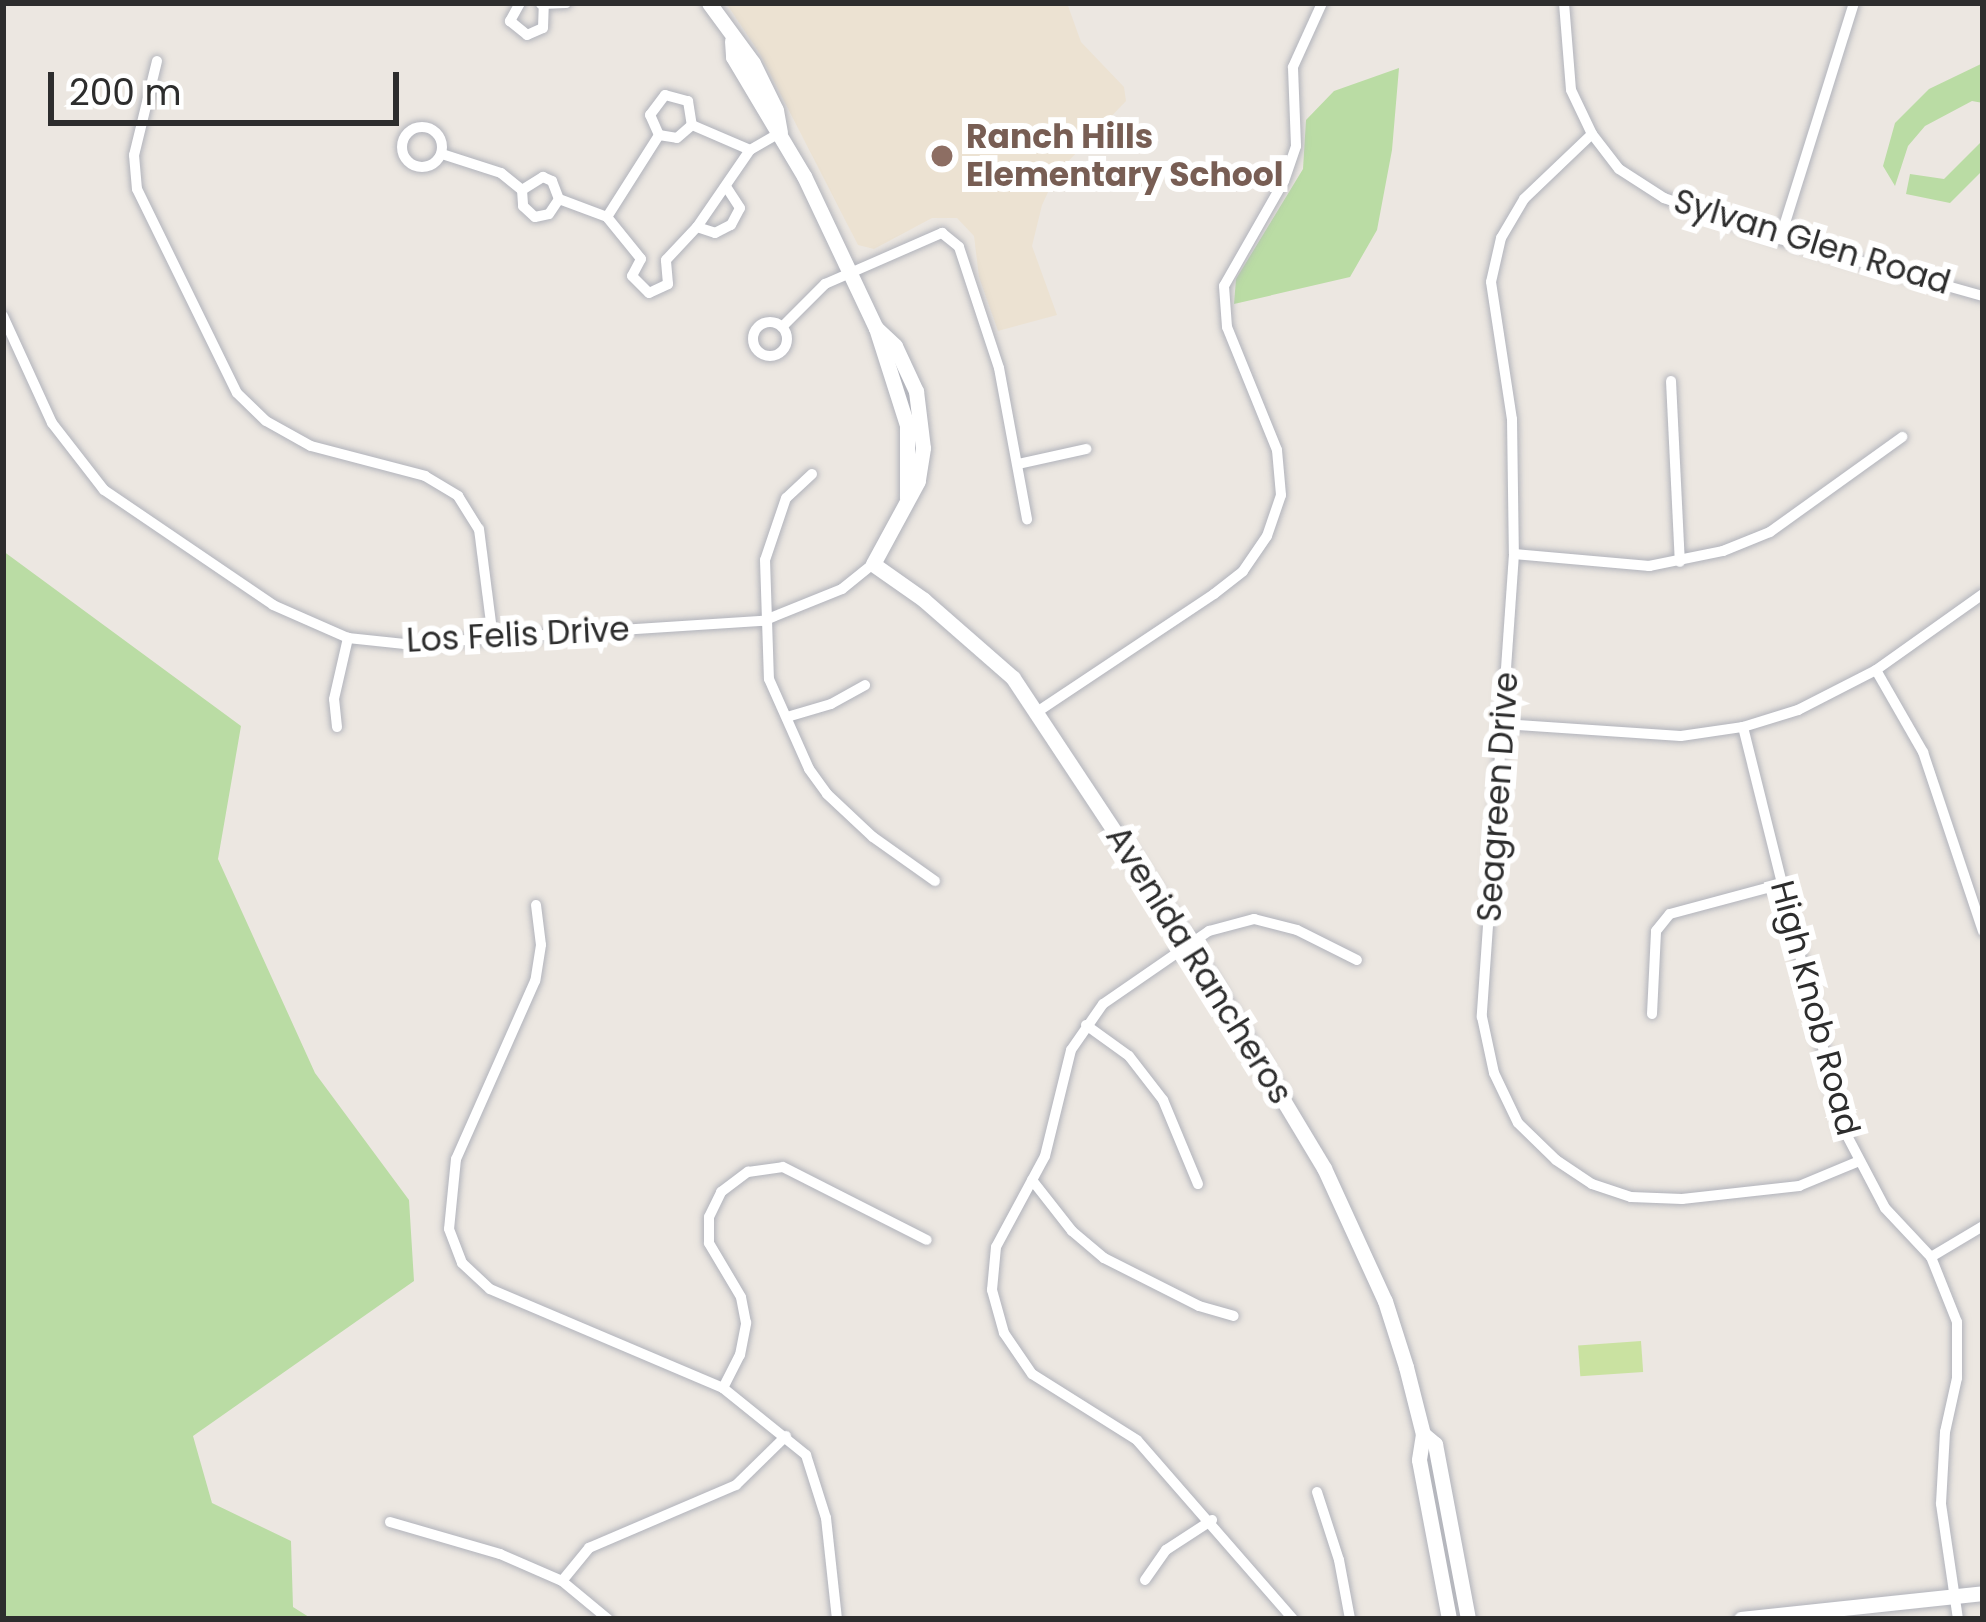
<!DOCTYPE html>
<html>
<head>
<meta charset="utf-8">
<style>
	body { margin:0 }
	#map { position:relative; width:1986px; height:1622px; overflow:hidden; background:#ece7e1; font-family:Poppins,sans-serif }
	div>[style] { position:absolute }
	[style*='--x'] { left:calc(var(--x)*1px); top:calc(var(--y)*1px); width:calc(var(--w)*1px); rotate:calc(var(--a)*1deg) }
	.education>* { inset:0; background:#ece2d2 }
	.green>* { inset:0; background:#badca4 }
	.pitch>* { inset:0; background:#cae2a1; transform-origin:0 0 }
	.roads { filter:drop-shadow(0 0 3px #b1b3bb) drop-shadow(0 0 3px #b1b3bb) }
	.minor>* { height:10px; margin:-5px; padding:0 5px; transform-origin:5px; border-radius:5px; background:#fff }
	.minor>.ring { margin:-5px; padding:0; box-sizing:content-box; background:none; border:10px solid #fff; border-radius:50% }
	.secondary>* { height:15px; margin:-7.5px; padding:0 7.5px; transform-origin:7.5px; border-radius:7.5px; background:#fff }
	.dots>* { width:33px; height:33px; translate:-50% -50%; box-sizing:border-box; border:6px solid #fff; border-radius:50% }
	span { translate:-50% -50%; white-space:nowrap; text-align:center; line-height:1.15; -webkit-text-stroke:12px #fff; paint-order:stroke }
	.education-label { font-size:33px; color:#785e54; font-weight:700 }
	.left { translate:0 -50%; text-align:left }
	.street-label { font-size:33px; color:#2d2d2d }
	.frame { position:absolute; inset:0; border:6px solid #2d2d2d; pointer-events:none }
	.scale { position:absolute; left:48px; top:72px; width:351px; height:54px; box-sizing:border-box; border:6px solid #2d2d2d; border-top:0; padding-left:15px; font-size:36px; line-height:42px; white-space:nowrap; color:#2d2d2d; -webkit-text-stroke:9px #fff; paint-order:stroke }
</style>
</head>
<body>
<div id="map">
	<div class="education">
		<div style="clip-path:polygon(726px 3px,1067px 3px,1081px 42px,1124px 87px,1126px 101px,1057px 173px,1042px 205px,1032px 246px,1057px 315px,998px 331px,979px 277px,974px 236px,957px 218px,932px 218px,874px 249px,858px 245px,760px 54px)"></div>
	</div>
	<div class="green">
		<div style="clip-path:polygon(1983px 63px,1983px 103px,1972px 101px,1925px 126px,1908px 146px,1895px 186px,1883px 166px,1895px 123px,1929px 89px)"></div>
		<div style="clip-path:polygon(1399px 68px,1392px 150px,1377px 230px,1350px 277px,1234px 304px,1236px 279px,1303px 169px,1306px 120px,1334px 91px)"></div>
		<div style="clip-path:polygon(1983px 140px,1983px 170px,1950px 203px,1906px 194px,1910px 174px,1944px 179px)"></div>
		<div style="clip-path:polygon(3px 551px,241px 726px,218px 859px,315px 1073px,409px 1200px,414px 1281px,193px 1436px,212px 1503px,291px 1541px,293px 1607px,312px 1619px,3px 1619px)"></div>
	</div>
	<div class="pitch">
		<div style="left:1641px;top:1341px;width:31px;height:63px;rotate:86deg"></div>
	</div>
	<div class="roads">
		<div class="minor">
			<div style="--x:520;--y:3;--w:21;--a:119"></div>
			<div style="--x:510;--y:21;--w:22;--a:39"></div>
			<div style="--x:527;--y:35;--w:17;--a:-24"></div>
			<div style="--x:543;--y:28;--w:25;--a:-88"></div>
			<div style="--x:1564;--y:3;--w:87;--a:85.4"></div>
			<div style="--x:1571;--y:90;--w:49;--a:64.5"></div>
			<div style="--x:1592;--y:134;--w:44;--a:52.4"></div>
			<div style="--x:1619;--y:169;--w:54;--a:32.8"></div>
			<div style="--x:1664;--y:198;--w:123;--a:19.5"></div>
			<div style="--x:1780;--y:239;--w:211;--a:15.7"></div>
			<div style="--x:541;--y:4;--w:25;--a:-2"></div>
			<div style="--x:157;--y:61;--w:97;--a:103.7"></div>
			<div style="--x:134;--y:155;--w:34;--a:85"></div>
			<div style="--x:137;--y:189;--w:227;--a:63.9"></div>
			<div style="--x:237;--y:393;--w:40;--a:44"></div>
			<div style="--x:266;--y:421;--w:51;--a:29.1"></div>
			<div style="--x:311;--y:446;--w:118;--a:14.7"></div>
			<div style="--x:425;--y:476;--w:39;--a:31"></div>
			<div style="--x:458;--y:496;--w:39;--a:58"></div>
			<div style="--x:479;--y:529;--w:110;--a:82.7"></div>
			<div style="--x:692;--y:125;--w:63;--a:23.3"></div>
			<div class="ring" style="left:402px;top:127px;width:30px;height:30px"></div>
			<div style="--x:1592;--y:134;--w:94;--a:136.3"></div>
			<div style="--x:1524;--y:199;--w:45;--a:120.5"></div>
			<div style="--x:1501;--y:238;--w:45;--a:102.8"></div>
			<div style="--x:1491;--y:282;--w:139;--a:81.3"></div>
			<div style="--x:1512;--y:419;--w:135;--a:89.2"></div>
			<div style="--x:1514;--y:554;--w:464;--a:94"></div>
			<div style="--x:1482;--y:1017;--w:57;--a:77.9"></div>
			<div style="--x:1494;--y:1073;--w:55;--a:64.4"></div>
			<div style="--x:1518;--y:1123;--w:53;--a:44.2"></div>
			<div style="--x:1556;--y:1160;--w:43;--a:33.7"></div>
			<div style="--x:1592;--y:1184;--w:41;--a:18.4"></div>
			<div style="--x:1631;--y:1197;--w:51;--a:2.2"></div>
			<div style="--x:1682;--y:1199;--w:118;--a:-6.3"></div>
			<div style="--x:1799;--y:1186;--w:63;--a:-22.5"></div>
			<div style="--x:659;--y:135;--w:22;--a:-114"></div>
			<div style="--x:650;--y:115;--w:25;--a:-53"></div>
			<div style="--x:665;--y:95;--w:24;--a:15"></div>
			<div style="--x:688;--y:101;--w:24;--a:81"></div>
			<div style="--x:659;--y:135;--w:18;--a:9"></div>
			<div style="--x:677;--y:138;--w:20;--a:-41"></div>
			<div style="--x:442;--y:154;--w:62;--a:17.9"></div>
			<div style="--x:501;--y:173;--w:27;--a:39"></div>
			<div style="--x:522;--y:190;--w:16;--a:86"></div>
			<div style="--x:523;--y:206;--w:16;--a:43"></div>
			<div style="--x:535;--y:217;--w:14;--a:-12"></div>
			<div style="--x:549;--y:214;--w:18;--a:-56"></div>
			<div style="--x:522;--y:190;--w:25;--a:-32"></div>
			<div style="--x:543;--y:177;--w:10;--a:24"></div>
			<div style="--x:552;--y:181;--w:19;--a:69"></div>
			<div style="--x:559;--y:199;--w:51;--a:20.6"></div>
			<div style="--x:607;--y:217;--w:54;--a:51"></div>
			<div style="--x:607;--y:217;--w:97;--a:-57.6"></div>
			<div style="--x:697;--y:227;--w:19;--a:18"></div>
			<div style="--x:715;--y:233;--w:18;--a:-27"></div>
			<div style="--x:731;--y:225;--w:19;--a:-62"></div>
			<div style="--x:740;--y:208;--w:24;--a:-123"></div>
			<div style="--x:1780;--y:239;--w:247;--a:-72.6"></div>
			<div style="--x:641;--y:259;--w:19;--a:118"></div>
			<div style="--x:632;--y:276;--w:24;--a:45"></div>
			<div style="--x:649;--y:293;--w:21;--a:-25"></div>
			<div style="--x:668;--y:284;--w:24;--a:-95"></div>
			<div style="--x:666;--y:260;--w:45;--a:-46.8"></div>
			<div style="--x:697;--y:227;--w:93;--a:-55.5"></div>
			<div style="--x:750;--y:150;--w:34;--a:-30"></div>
			<div style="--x:3;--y:316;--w:118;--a:65.4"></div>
			<div style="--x:52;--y:423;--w:85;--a:52.2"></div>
			<div style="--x:104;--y:490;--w:204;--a:34.2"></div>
			<div style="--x:273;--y:605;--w:82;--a:23.7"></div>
			<div style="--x:348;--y:638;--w:57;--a:6"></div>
			<div style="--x:405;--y:644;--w:359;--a:-3.7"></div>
			<div style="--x:763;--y:621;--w:85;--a:-22.1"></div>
			<div style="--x:842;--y:589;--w:40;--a:-39"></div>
			<div class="ring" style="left:753px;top:322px;width:24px;height:24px"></div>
			<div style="--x:782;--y:327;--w:61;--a:-45"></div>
			<div style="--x:825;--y:284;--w:128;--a:-23.6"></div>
			<div style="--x:942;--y:233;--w:22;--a:39"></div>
			<div style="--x:959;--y:247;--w:127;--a:71.7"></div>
			<div style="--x:999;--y:368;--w:154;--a:79.5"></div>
			<div style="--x:1671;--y:381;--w:181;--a:87.2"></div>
			<div style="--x:1018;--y:464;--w:70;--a:-12.4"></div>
			<div style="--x:812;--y:474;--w:35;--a:137"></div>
			<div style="--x:786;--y:498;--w:65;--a:108.7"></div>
			<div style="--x:765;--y:560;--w:119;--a:88.1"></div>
			<div style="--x:769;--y:679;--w:98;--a:66"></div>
			<div style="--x:809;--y:769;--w:31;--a:54"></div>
			<div style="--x:827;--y:794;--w:63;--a:43.1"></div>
			<div style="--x:873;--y:837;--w:76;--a:35.4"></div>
			<div style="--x:1514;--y:554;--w:136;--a:5.1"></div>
			<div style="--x:1649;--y:566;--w:76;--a:-11.5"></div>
			<div style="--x:1723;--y:551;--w:51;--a:-22"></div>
			<div style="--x:1770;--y:532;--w:163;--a:-35.7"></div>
			<div style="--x:1876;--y:670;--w:95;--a:60.2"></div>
			<div style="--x:1923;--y:752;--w:189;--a:71.5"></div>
			<div style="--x:1037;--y:712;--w:213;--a:-33.7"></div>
			<div style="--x:1214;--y:594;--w:37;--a:-38"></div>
			<div style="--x:1243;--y:571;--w:42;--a:-55.6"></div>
			<div style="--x:1267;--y:536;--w:43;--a:-71.1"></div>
			<div style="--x:1281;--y:495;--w:45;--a:-95.1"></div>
			<div style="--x:1277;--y:450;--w:133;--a:-112.1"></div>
			<div style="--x:1227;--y:327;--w:41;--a:-94.2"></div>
			<div style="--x:1224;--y:286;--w:121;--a:-60.3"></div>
			<div style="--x:1284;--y:181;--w:37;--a:-71"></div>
			<div style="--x:1296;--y:146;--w:79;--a:-92.2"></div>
			<div style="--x:1293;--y:67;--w:70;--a:-65.6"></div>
			<div style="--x:787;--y:717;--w:46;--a:-16.5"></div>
			<div style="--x:831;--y:704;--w:39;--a:-29"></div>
			<div style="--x:1503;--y:724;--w:178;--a:3.9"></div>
			<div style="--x:1681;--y:736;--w:63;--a:-8.3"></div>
			<div style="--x:1743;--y:727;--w:58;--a:-17.2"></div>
			<div style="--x:1798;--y:710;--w:88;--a:-27.1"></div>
			<div style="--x:1876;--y:670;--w:131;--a:-35.4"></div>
			<div style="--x:337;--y:727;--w:28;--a:-96"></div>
			<div style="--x:334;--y:699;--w:63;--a:-77.1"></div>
			<div style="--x:1743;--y:727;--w:413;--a:76"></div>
			<div style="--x:1843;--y:1128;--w:90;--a:62.3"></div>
			<div style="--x:1885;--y:1208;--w:67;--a:46.8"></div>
			<div style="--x:1931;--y:1257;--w:70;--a:68.2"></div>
			<div style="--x:1957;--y:1322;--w:56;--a:90"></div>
			<div style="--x:1957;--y:1378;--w:55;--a:102.5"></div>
			<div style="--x:1945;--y:1432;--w:72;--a:93.2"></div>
			<div style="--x:1941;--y:1504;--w:116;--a:81.6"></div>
			<div style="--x:536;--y:905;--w:40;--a:82.9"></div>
			<div style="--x:541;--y:945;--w:36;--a:99"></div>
			<div style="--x:535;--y:981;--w:195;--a:113.9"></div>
			<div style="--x:456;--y:1159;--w:70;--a:95.7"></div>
			<div style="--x:449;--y:1229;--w:36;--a:69"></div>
			<div style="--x:462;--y:1263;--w:38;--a:43"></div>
			<div style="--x:490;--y:1289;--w:253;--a:23"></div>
			<div style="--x:723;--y:1388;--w:107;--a:38.9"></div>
			<div style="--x:806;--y:1455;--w:66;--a:72.4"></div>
			<div style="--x:826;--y:1518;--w:102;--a:83.8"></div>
			<div style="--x:1652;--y:1014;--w:83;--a:-87.2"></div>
			<div style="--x:1656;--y:931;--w:22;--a:-51"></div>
			<div style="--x:1670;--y:914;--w:116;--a:-15"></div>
			<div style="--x:1086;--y:1025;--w:53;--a:35.8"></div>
			<div style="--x:1129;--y:1056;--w:56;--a:52.3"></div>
			<div style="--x:1163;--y:1100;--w:91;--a:67.4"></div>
			<div style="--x:1032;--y:1180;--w:65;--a:51.9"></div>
			<div style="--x:1072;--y:1231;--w:42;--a:40.2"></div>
			<div style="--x:1104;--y:1258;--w:106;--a:26.8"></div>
			<div style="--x:1199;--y:1306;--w:36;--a:16"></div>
			<div style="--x:1931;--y:1257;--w:61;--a:-30.8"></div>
			<div style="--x:723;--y:1388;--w:37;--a:-63"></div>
			<div style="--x:740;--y:1355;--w:33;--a:-79"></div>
			<div style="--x:746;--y:1323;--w:26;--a:-101"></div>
			<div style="--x:741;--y:1297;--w:63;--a:-120.7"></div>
			<div style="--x:709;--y:1243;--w:26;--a:-90"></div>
			<div style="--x:709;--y:1217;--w:28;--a:-64"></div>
			<div style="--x:721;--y:1192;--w:34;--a:-37"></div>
			<div style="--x:748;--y:1172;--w:35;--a:-8"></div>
			<div style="--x:783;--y:1167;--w:161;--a:26.9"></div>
			<div style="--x:1317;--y:1492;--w:71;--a:72.1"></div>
			<div style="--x:1339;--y:1560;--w:60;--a:79.4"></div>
			<div style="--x:390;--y:1522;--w:115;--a:16.2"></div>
			<div style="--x:500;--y:1554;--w:68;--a:23.5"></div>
			<div style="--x:562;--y:1581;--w:60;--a:39.6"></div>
			<div style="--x:1145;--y:1580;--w:37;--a:-55"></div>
			<div style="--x:1166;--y:1550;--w:55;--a:-33.1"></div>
			<div style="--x:562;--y:1581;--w:43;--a:-50.7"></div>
			<div style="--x:589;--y:1548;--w:160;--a:-23.2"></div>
			<div style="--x:736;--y:1485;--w:70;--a:-44.4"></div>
			<div style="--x:1293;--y:1619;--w:237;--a:-131.1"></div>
			<div style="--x:1137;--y:1440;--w:124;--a:-147.8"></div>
			<div style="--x:1032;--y:1374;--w:50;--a:-124.3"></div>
			<div style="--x:1004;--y:1333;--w:45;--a:-105.6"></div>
			<div style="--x:992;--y:1290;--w:43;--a:-84.7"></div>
			<div style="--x:996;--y:1247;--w:103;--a:-61.7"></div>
			<div style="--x:1045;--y:1156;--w:109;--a:-76.2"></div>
			<div style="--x:1071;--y:1050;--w:56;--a:-55.2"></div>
			<div style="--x:1103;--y:1004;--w:129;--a:-34.6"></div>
			<div style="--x:1209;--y:931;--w:47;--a:-14.9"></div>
			<div style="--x:1254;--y:919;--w:44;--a:14.3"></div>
			<div style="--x:1297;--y:930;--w:67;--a:26.6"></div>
		</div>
		<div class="secondary">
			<div style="--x:709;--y:3;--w:74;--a:53.7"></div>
			<div style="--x:753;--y:63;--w:52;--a:63.9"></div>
			<div style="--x:776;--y:110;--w:23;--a:80"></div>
			<div style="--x:732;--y:41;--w:16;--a:86"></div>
			<div style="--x:733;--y:57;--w:139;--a:59.2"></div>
			<div style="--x:804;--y:176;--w:168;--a:64.7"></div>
			<div style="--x:876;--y:328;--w:102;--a:72.3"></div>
			<div style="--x:907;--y:425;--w:73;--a:90"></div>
			<div style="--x:876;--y:328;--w:26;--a:43"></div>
			<div style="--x:895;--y:346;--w:50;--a:65"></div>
			<div style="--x:916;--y:391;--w:57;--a:83"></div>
			<div style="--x:923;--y:448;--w:33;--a:99"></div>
			<div style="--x:918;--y:481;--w:94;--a:118.5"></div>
			<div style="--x:873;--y:564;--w:62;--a:35.2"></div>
			<div style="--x:924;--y:600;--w:118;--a:41.2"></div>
			<div style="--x:1013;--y:678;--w:320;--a:56.5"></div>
			<div style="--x:1190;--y:945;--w:260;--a:59"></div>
			<div style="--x:1324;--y:1168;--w:146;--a:65.4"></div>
			<div style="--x:1385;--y:1301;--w:69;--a:72.3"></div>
			<div style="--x:1406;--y:1367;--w:69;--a:75.8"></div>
			<div style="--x:1423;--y:1434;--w:26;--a:99"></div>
			<div style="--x:1419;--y:1460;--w:162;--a:79.3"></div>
			<div style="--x:1423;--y:1434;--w:16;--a:40"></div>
			<div style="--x:1435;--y:1444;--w:178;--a:79.3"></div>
			<div style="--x:1741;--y:1619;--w:243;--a:-6.1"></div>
		</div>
	</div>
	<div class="dots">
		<div style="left:942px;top:156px;background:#8d6e63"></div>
	</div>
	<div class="education-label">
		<span class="left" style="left:966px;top:156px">Ranch Hills<br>Elementary School</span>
	</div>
	<div class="street-label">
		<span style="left:1812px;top:242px;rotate:17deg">Sylvan Glen Road</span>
		<span style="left:518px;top:635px;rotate:-3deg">Los Felis Drive</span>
		<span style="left:1498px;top:797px;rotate:-86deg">Seagreen Drive</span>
		<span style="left:1199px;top:965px;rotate:58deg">Avenida Rancheros</span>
		<span style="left:1815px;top:1008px;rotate:75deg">High Knob Road</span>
	</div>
	<div class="frame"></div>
	<div class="scale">200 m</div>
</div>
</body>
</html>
